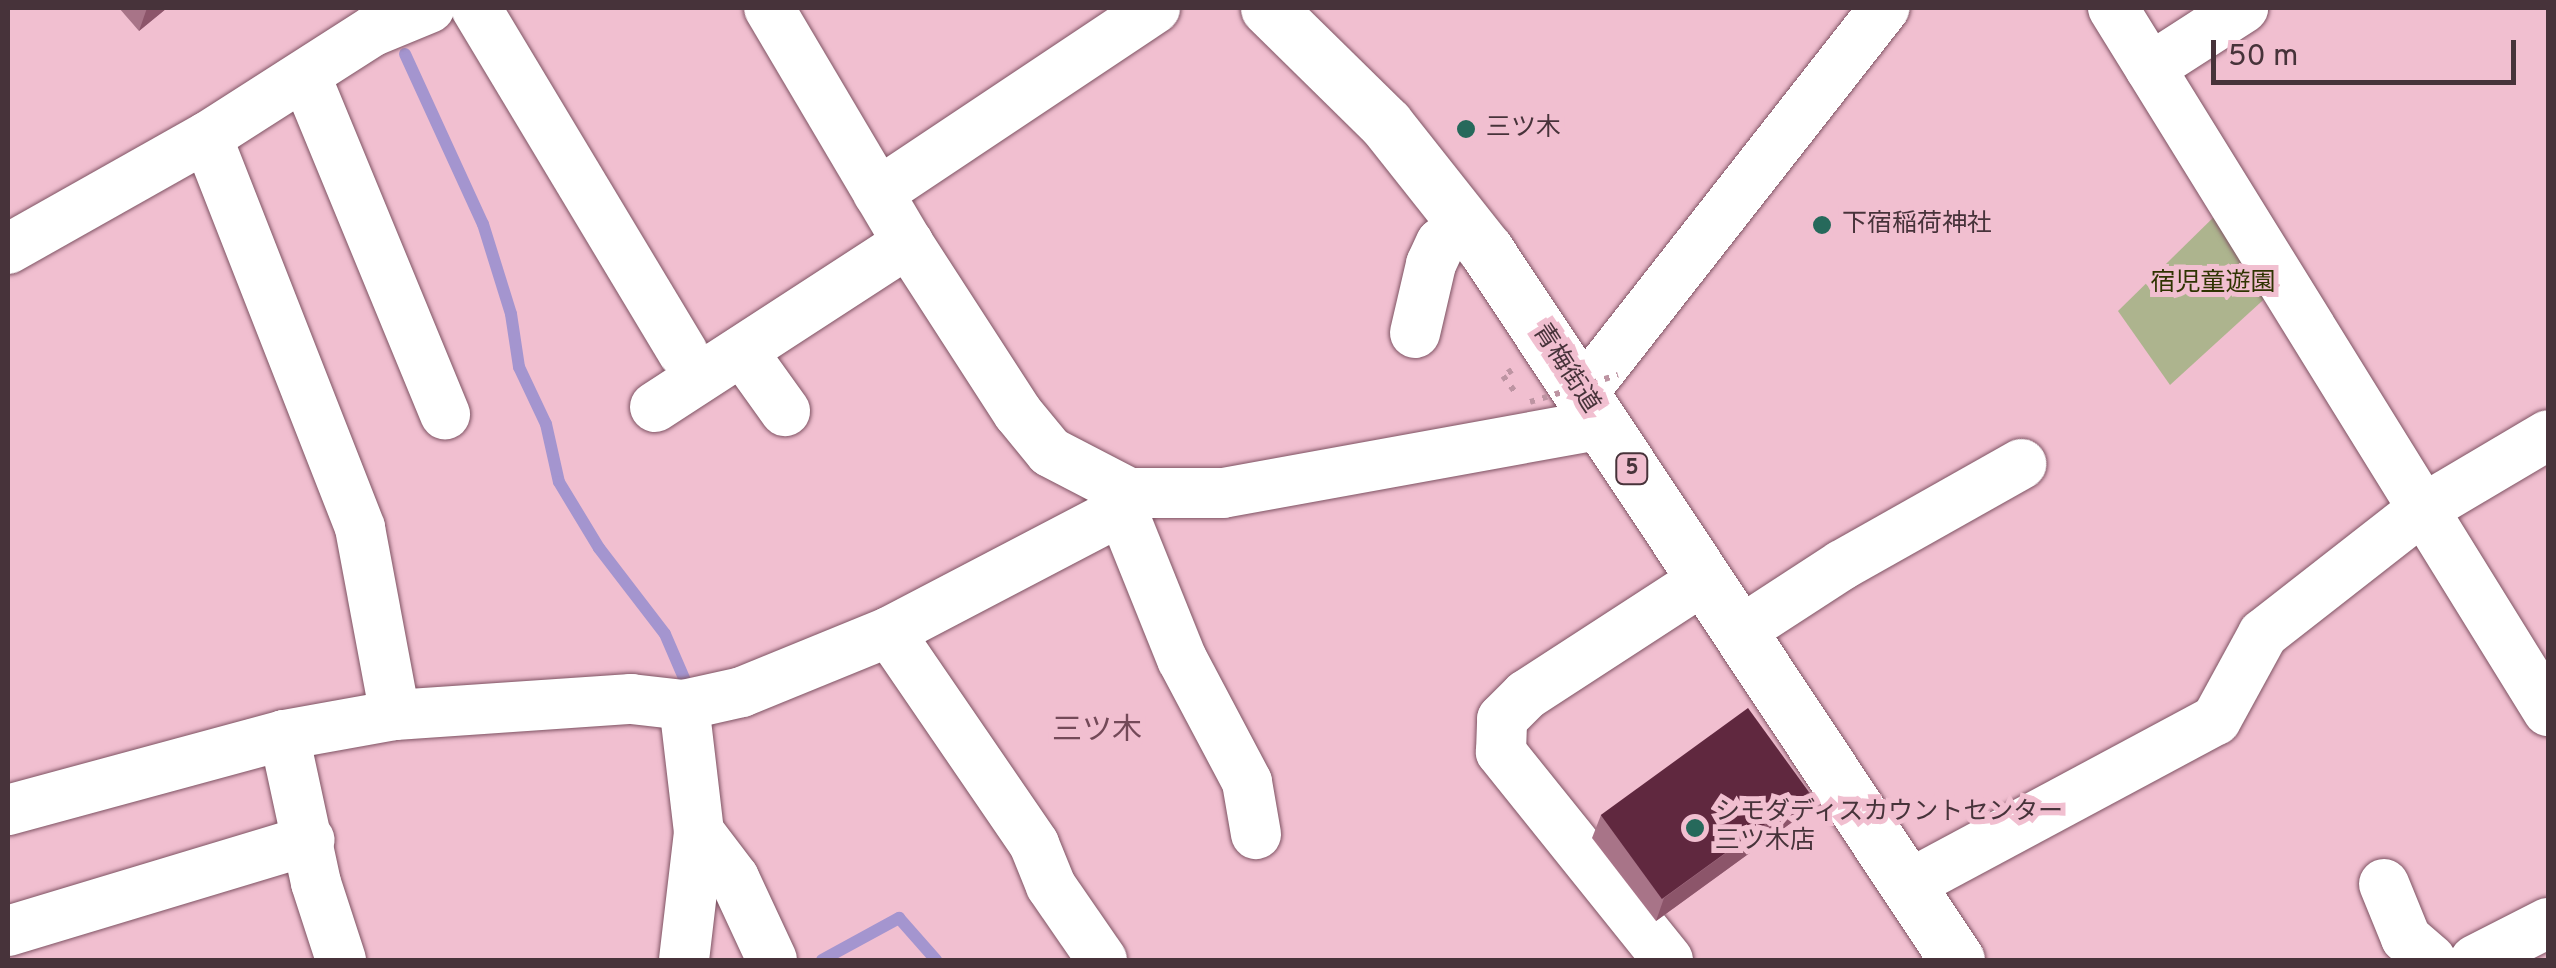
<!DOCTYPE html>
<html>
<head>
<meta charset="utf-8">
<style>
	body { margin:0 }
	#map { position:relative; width:2556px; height:968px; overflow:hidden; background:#f1bfd0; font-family:Overpass,"Noto Sans JP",sans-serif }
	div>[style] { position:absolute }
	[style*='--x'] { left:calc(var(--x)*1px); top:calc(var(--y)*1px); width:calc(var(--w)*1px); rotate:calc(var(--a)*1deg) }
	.green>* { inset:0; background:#adb48e }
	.stream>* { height:12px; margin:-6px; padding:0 6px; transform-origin:6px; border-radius:6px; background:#a495cf }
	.path>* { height:6px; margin-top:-3px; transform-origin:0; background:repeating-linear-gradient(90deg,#bd94a2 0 5px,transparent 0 13px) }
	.roads { filter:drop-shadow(0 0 2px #7e5363) drop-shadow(0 0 2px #7e5363) }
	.minor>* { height:50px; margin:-25px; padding:0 25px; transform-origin:25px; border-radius:25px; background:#fff }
	.major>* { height:55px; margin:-27.5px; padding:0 27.5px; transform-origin:27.5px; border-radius:27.5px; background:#fff }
	.path-bridge>* { height:6px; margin-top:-3px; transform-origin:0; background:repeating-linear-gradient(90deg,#bd94a2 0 5px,transparent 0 13px) }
	.wall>* { inset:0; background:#a87488 }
	.shaded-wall>* { inset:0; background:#8c556a }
	.building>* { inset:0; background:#60283f; transform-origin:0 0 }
	.dots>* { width:28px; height:28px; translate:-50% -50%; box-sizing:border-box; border:5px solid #f1bfd0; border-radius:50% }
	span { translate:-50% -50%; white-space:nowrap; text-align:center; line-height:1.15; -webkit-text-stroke:10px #f1bfd0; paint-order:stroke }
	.shield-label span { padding:2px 8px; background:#f1bfd0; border:2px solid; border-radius:8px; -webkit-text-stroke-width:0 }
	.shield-label { font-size:22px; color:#47333a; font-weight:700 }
	.poi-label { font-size:25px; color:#47333a }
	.left { translate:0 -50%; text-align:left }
	.park-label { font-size:25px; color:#2f3402 }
	.street-label { font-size:25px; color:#47333a }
	.quarter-label { font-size:30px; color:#734958 }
	.frame { position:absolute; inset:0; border:10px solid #47333a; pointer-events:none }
	.scale { position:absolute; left:2211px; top:40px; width:305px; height:45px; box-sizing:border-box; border:5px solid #47333a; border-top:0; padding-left:12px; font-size:30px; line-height:35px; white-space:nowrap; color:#47333a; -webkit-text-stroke:8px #f1bfd0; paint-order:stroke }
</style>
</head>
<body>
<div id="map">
	<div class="green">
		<div style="clip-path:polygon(2223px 208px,2272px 292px,2170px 385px,2118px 311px)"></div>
	</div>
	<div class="stream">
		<div style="--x:405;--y:54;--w:187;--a:65.4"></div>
		<div style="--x:483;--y:224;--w:94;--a:72.7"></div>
		<div style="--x:511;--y:314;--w:54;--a:81.4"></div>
		<div style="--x:519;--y:367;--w:63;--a:64.7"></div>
		<div style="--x:546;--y:424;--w:59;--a:77.4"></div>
		<div style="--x:559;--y:482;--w:77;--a:58.8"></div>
		<div style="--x:599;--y:548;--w:108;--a:52.5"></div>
		<div style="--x:665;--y:634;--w:56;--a:66.7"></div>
		<div style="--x:822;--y:960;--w:88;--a:-28.6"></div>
		<div style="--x:899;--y:918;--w:56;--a:48.6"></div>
	</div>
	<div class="path">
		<div style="--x:1512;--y:370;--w:11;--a:146"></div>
		<div style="--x:1503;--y:376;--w:21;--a:53"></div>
	</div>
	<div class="roads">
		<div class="minor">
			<div style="--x:476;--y:8;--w:402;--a:59"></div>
			<div style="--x:769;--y:8;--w:273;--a:59.4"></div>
			<div style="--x:908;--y:243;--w:202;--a:57.1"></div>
			<div style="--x:1018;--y:413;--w:50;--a:50.6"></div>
			<div style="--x:1050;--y:452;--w:89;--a:27.4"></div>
			<div style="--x:1129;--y:493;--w:94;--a:0"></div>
			<div style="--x:1223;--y:493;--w:384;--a:-10.3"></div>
			<div style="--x:2113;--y:8;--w:827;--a:58.25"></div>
			<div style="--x:2150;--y:68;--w:111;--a:-32.8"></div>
			<div style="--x:306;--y:77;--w:365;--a:67.6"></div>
			<div style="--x:207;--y:137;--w:420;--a:68.6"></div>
			<div style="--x:360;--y:528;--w:190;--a:79.4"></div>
			<div style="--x:878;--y:193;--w:333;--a:-33.7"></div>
			<div style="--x:8;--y:249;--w:228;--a:-29.4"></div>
			<div style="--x:207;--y:137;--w:197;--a:-32.6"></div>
			<div style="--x:373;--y:31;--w:61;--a:-22.3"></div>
			<div style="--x:1415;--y:333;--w:71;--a:-76.9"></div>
			<div style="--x:1431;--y:264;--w:23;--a:-65"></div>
			<div style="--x:1441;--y:243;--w:32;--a:-39"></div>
			<div style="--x:742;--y:351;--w:74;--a:54.4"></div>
			<div style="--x:1581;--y:395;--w:492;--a:-51.9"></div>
			<div style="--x:655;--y:407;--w:302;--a:-33"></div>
			<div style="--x:1122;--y:510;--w:161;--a:68.1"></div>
			<div style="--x:1182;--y:659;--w:139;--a:62.1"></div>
			<div style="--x:1247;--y:782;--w:53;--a:80.2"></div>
			<div style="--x:1742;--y:630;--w:119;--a:-33"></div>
			<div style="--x:1842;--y:565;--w:206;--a:-29.4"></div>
			<div style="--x:889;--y:632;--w:257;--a:55.6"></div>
			<div style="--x:1034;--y:844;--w:45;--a:68"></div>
			<div style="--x:1051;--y:886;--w:90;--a:55.4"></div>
			<div style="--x:284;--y:735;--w:151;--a:77.8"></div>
			<div style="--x:316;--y:883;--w:81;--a:72"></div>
			<div style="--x:8;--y:810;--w:286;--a:-15.2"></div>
			<div style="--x:284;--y:735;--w:113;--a:-10.2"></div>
			<div style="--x:395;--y:715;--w:237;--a:-3.9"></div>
			<div style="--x:631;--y:699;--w:53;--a:6.5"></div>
			<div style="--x:684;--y:705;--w:59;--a:-12.6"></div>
			<div style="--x:742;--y:692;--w:159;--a:-22.2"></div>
			<div style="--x:889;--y:632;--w:263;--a:-27.6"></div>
			<div style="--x:1122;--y:510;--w:18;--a:-68"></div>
			<div style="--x:699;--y:832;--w:58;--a:52.7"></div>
			<div style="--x:734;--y:878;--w:90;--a:65.1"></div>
			<div style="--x:2384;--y:884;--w:58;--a:67.8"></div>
			<div style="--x:2406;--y:938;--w:33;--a:41"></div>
			<div style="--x:1908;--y:885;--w:349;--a:-28.2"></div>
			<div style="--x:2216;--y:720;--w:98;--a:-61.3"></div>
			<div style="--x:2263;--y:634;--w:203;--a:-38"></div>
			<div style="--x:2423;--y:509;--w:145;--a:-30.6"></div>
			<div style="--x:8;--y:931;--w:315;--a:-16.8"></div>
			<div style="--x:684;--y:960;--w:129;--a:-83.3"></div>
			<div style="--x:699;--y:832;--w:128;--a:-96.7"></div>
			<div style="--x:1668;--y:960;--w:267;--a:-128.8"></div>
			<div style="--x:1501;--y:752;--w:33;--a:-88"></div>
			<div style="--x:1502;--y:719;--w:34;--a:-45"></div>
			<div style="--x:1526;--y:695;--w:215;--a:-33"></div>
			<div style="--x:2475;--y:960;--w:82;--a:-26.9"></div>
		</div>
		<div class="major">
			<div style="--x:1268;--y:8;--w:165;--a:44.5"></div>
			<div style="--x:1386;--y:124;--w:161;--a:51.6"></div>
			<div style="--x:1486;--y:250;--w:852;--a:56.44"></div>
		</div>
	</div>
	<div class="path-bridge">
		<div style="--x:1530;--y:402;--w:92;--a:-17.1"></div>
	</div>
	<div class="wall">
		<div style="clip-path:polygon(119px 8px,167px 8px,139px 31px)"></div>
		<div style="clip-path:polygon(1810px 792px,1802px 815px,1656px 921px,1592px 838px,1601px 815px)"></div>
	</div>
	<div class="shaded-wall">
		<div style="clip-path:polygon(147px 8px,167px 8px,139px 31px)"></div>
		<div style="clip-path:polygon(1810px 792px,1802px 815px,1656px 921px,1664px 898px)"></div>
	</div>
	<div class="building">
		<div style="left:1748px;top:708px;width:104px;height:182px;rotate:54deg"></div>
	</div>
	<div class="dots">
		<div style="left:1466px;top:129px;background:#26695b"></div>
		<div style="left:1822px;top:225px;background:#26695b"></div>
		<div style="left:1695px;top:828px;background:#26695b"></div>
	</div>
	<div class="shield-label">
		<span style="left:1632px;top:469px">5</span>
	</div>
	<div class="poi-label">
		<span class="left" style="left:1486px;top:129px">三ツ木</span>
		<span class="left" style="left:1842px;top:225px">下宿稲荷神社</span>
		<span class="left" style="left:1715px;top:828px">シモダディスカウントセンター<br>三ツ木店</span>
	</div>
	<div class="park-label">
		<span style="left:2213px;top:284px">宿児童遊園</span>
	</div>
	<div class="street-label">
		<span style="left:1565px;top:369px;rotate:57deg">青梅街道</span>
	</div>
	<div class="quarter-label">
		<span style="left:1097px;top:732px">三ツ木</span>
	</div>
	<div class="frame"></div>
	<div class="scale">50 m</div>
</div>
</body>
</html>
